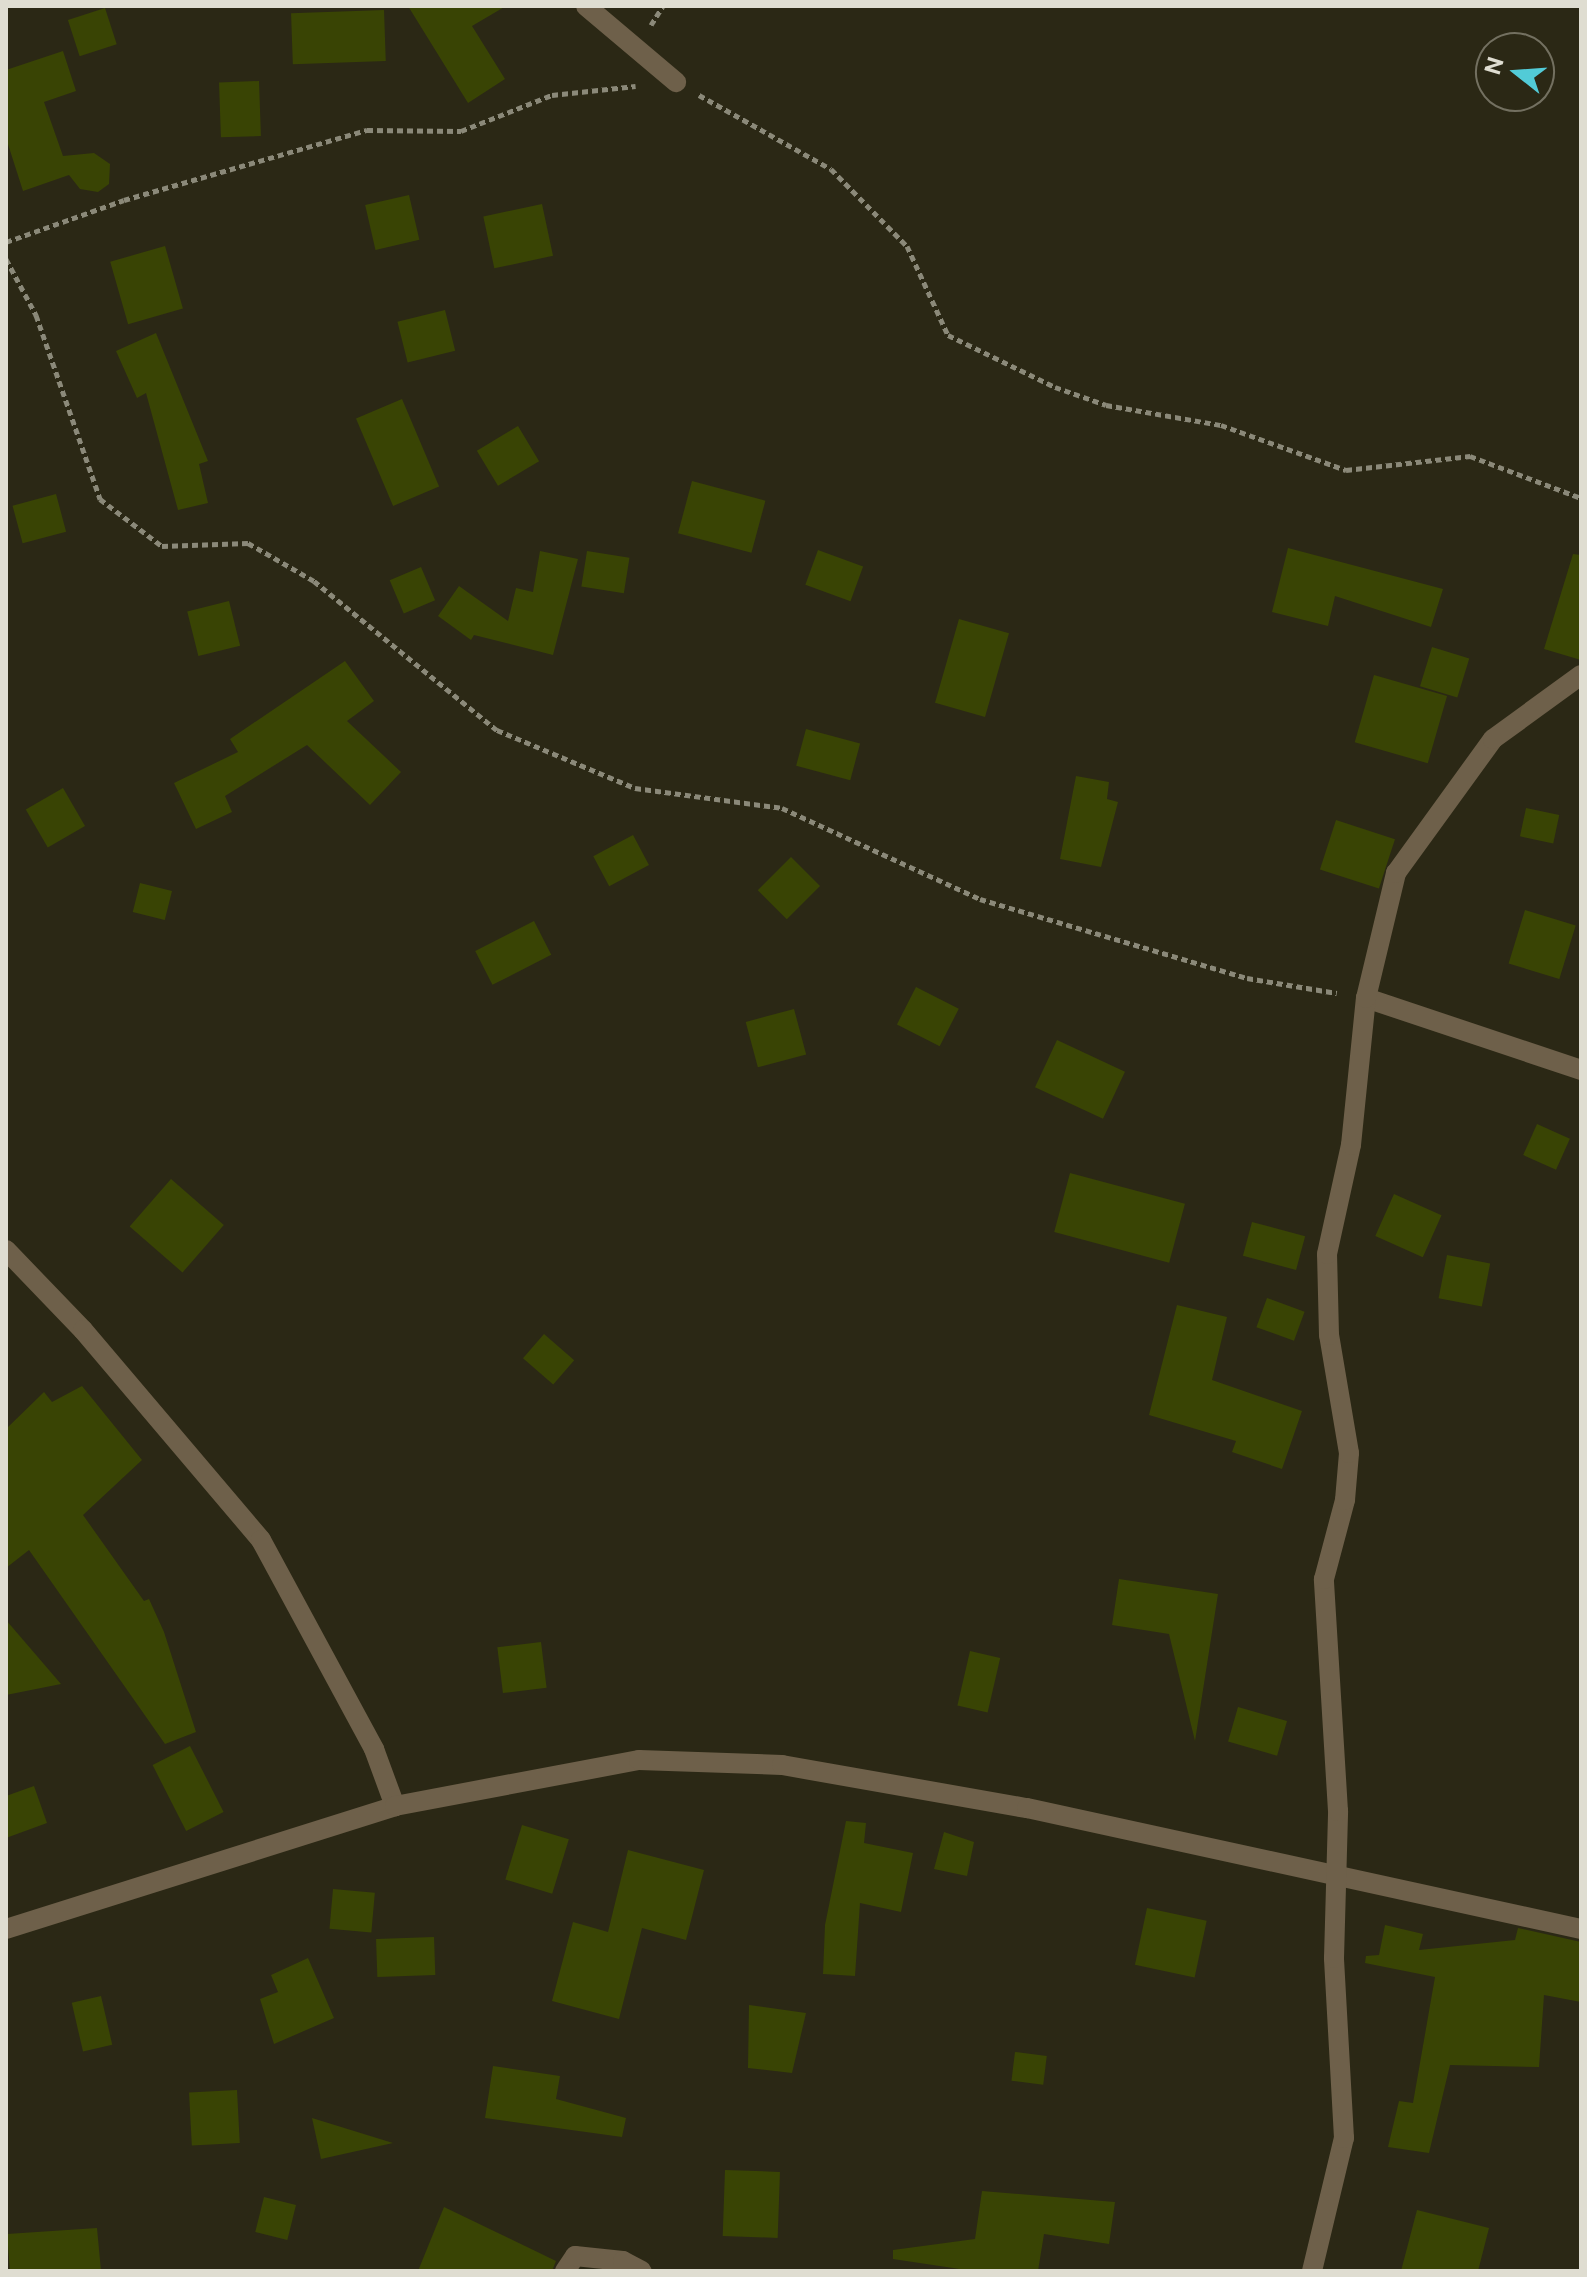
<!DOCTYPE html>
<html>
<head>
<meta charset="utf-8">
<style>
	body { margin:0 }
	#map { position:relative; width:1587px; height:2277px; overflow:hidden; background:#2b2815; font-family:"Public Sans",sans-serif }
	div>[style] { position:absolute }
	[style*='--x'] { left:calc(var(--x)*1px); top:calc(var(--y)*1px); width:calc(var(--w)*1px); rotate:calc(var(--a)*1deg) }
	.building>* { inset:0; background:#394404; transform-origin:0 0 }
	.path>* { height:5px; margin-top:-2.5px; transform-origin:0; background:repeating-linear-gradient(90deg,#8b8979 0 6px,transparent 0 10px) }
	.minor>* { height:20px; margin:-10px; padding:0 10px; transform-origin:10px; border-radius:10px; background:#6e604a }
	span { translate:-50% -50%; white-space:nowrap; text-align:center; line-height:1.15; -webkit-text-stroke:8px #2b2815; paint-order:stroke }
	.frame { position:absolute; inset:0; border:8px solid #dfddd1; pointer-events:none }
	.north { position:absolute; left:1475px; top:32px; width:80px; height:80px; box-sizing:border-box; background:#2b2815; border:2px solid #737060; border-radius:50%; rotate:287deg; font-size:22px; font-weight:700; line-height:32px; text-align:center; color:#dfddd1 }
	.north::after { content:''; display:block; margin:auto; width:28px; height:36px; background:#52cbd7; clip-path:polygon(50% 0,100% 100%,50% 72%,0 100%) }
</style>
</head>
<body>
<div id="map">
	<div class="building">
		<div style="clip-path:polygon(408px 6px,506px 6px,472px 26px,505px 79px,468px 103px)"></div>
		<div style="left:105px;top:8px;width:38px;height:39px;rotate:72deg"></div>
		<div style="left:384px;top:10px;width:51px;height:93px;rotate:88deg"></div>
		<div style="clip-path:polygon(63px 51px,76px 91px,44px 102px,63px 156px,94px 153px,110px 164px,109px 184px,98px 192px,80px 189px,69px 175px,23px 191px,6px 138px,6px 70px)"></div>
		<div style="left:259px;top:81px;width:55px;height:40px;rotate:88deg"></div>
		<div style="left:409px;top:195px;width:46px;height:45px;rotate:77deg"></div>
		<div style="left:542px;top:204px;width:53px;height:60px;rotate:78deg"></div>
		<div style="left:165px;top:246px;width:65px;height:57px;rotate:74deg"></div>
		<div style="left:445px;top:310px;width:42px;height:49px;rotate:76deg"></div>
		<div style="clip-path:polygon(156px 333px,208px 461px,199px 464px,208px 503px,178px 510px,146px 393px,137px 398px,116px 351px)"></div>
		<div style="left:402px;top:399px;width:95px;height:50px;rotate:67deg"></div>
		<div style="left:518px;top:426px;width:41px;height:48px;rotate:59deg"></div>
		<div style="left:692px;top:481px;width:76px;height:54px;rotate:15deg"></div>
		<div style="left:56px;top:494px;width:39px;height:45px;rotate:75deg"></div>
		<div style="clip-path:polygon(1288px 548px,1443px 589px,1431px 627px,1335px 596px,1328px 626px,1272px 612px)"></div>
		<div style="left:818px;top:550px;width:48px;height:37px;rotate:20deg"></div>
		<div style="clip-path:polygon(540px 551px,578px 559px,553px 655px,474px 635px,471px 640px,438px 616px,459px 586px,508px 621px,516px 588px,533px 592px)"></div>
		<div style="left:587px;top:551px;width:43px;height:36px;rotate:9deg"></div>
		<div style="clip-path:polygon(1573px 554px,1581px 555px,1581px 660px,1544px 649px)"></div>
		<div style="left:421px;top:567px;width:36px;height:34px;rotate:67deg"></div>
		<div style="left:229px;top:601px;width:46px;height:43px;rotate:76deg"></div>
		<div style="left:959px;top:619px;width:52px;height:87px;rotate:16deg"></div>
		<div style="left:1432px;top:647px;width:39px;height:41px;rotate:17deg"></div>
		<div style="clip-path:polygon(345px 661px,374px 701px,347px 721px,401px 772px,370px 805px,307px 745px,225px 796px,232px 812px,196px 829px,174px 783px,238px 752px,230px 739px)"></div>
		<div style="left:1374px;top:675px;width:76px;height:70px;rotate:16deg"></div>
		<div style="left:806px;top:729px;width:56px;height:38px;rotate:15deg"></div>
		<div style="clip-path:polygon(1076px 776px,1109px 782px,1107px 799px,1118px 802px,1101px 867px,1060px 859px)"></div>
		<div style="left:63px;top:788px;width:44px;height:43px;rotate:60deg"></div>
		<div style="left:1526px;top:808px;width:34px;height:29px;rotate:12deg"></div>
		<div style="left:1336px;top:820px;width:62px;height:52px;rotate:18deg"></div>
		<div style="left:633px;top:835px;width:34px;height:45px;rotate:62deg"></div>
		<div style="left:791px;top:857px;width:41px;height:47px;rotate:45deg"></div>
		<div style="left:140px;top:883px;width:33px;height:30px;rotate:14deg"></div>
		<div style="left:1525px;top:910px;width:53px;height:56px;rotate:17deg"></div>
		<div style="left:534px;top:921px;width:38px;height:66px;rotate:63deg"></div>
		<div style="left:916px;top:987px;width:48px;height:42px;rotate:27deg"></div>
		<div style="left:794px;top:1009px;width:47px;height:50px;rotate:75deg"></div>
		<div style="left:1057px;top:1040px;width:75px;height:52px;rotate:25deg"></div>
		<div style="left:1537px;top:1124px;width:36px;height:34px;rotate:24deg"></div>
		<div style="left:1070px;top:1173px;width:119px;height:61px;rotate:15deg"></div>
		<div style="left:171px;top:1179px;width:70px;height:63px;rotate:41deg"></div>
		<div style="left:1394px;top:1194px;width:52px;height:46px;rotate:24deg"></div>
		<div style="left:1252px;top:1222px;width:55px;height:35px;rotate:15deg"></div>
		<div style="left:1447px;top:1255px;width:44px;height:44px;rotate:11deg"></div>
		<div style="left:1267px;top:1298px;width:40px;height:31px;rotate:20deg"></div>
		<div style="clip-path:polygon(1177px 1305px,1227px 1317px,1212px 1380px,1302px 1411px,1282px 1469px,1232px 1452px,1236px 1441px,1149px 1415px)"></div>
		<div style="left:544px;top:1334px;width:40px;height:32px;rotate:41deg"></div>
		<div style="clip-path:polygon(82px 1386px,142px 1460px,83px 1515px,144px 1601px,149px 1599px,164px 1632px,196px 1732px,165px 1744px,29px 1550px,6px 1568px,6px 1429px,44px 1392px,52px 1402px)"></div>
		<div style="clip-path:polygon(1119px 1579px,1218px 1594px,1195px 1741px,1169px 1634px,1112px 1625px)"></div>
		<div style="clip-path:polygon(6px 1620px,61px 1684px,6px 1695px)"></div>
		<div style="left:541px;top:1642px;width:46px;height:44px;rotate:83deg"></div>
		<div style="left:970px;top:1651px;width:31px;height:56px;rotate:13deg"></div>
		<div style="left:1238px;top:1707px;width:51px;height:36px;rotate:16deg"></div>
		<div style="left:190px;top:1746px;width:74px;height:42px;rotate:63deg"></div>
		<div style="clip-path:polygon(34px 1786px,47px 1823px,6px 1838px,6px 1796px)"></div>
		<div style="clip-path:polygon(846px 1821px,866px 1823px,864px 1843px,913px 1853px,901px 1912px,860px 1903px,855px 1976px,823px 1974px,825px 1925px)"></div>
		<div style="left:522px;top:1825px;width:49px;height:57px;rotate:17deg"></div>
		<div style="clip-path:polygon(944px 1832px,974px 1842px,967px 1876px,934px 1869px)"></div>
		<div style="clip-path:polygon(628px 1850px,704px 1870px,686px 1940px,642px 1928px,619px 2019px,552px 2001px,573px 1922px,608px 1932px)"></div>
		<div style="left:333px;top:1889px;width:42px;height:40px;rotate:5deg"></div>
		<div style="left:1147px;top:1908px;width:61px;height:58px;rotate:12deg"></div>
		<div style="clip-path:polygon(1385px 1925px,1423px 1934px,1419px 1950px,1515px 1940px,1518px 1928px,1581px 1942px,1581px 2002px,1544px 1995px,1539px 2067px,1450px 2065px,1429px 2153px,1388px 2147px,1399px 2101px,1413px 2103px,1435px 1977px,1365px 1963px,1366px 1956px,1379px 1955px)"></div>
		<div style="left:434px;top:1937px;width:38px;height:58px;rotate:88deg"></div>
		<div style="clip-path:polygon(308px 1958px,334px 2018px,274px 2044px,260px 1999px,278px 1992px,271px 1975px)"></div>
		<div style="left:101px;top:1996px;width:50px;height:30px;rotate:77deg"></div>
		<div style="clip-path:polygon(749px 2005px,806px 2013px,792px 2073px,748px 2068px)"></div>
		<div style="left:1015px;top:2052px;width:32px;height:29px;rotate:7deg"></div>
		<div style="clip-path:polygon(493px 2066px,560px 2076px,556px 2099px,626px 2118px,622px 2137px,485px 2118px)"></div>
		<div style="left:237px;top:2090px;width:53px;height:48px;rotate:87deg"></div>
		<div style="clip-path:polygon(312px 2118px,393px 2143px,321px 2159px)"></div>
		<div style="left:725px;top:2170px;width:55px;height:66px;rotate:2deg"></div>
		<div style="clip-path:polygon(982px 2191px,1115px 2202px,1109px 2244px,1044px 2234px,1038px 2271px,973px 2271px,893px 2259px,893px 2250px,975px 2239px)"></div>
		<div style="left:264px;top:2197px;width:33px;height:36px;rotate:14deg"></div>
		<div style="clip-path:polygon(444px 2207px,556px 2261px,552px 2271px,418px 2271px)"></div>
		<div style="clip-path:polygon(1417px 2210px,1489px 2228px,1478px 2271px,1401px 2271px)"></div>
		<div style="clip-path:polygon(97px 2228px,101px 2271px,10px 2271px,7px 2234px)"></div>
	</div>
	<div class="path">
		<div style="--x:651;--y:25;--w:22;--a:-58"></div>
		<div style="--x:699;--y:95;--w:151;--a:29.3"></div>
		<div style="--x:831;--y:169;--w:108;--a:45.4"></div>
		<div style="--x:907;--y:246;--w:98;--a:65.3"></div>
		<div style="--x:948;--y:335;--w:119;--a:25.9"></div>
		<div style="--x:1055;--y:387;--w:54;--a:19.4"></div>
		<div style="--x:1106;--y:405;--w:117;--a:9.9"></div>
		<div style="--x:1221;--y:425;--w:133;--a:19.8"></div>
		<div style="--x:1346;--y:470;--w:125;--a:-6.4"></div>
		<div style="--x:1470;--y:456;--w:119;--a:20.7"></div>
		<div style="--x:6;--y:242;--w:125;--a:-19.6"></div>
		<div style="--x:124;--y:200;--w:253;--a:-16.1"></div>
		<div style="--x:367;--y:130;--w:94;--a:0.6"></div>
		<div style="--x:461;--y:131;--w:98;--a:-21.6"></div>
		<div style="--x:552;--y:95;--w:84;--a:-6.1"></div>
		<div style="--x:6;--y:259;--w:64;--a:61.8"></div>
		<div style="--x:36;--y:315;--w:195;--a:70.8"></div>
		<div style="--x:100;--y:499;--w:78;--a:37.2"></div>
		<div style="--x:162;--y:546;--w:86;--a:-2"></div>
		<div style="--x:248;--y:543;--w:76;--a:29.9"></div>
		<div style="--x:314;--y:581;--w:236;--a:39.2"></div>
		<div style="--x:497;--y:730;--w:150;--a:22.8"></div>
		<div style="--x:635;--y:788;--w:148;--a:7.7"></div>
		<div style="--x:782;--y:808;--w:218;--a:24.7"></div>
		<div style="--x:980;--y:899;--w:278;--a:16.5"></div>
		<div style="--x:1247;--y:978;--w:91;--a:9.5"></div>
	</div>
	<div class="minor">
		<div style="--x:586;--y:6;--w:118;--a:40.2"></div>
		<div style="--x:1366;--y:998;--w:227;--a:18.5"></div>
		<div style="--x:6;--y:1250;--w:111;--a:46.1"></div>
		<div style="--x:83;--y:1330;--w:275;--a:49.7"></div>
		<div style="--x:261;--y:1540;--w:238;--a:61.6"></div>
		<div style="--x:374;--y:1749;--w:61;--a:69.8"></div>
		<div style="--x:6;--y:1929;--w:408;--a:-17.5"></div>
		<div style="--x:395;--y:1806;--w:248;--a:-10.7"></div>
		<div style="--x:639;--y:1760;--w:143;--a:2"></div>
		<div style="--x:782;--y:1765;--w:249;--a:10"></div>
		<div style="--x:1027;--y:1808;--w:567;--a:12.32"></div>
		<div style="--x:565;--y:2271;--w:18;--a:-56"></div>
		<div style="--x:575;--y:2256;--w:48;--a:5.9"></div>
		<div style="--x:623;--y:2261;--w:21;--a:28"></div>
		<div style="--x:1312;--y:2271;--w:137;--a:-76.5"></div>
		<div style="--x:1344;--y:2138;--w:180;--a:-93.2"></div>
		<div style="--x:1334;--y:1958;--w:147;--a:-88.4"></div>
		<div style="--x:1338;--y:1811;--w:232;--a:-93.5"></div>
		<div style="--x:1324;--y:1579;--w:82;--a:-75.1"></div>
		<div style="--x:1345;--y:1500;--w:47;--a:-85.1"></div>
		<div style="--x:1349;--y:1453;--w:120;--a:-99.6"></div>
		<div style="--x:1329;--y:1335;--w:81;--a:-91.4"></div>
		<div style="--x:1327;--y:1254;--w:112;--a:-77.6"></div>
		<div style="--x:1351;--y:1145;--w:148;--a:-84.2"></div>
		<div style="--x:1366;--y:998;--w:129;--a:-76.5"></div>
		<div style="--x:1396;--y:873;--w:165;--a:-54.1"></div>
		<div style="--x:1493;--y:739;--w:109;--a:-36"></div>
	</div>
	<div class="frame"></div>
	<div class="north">N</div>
</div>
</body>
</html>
